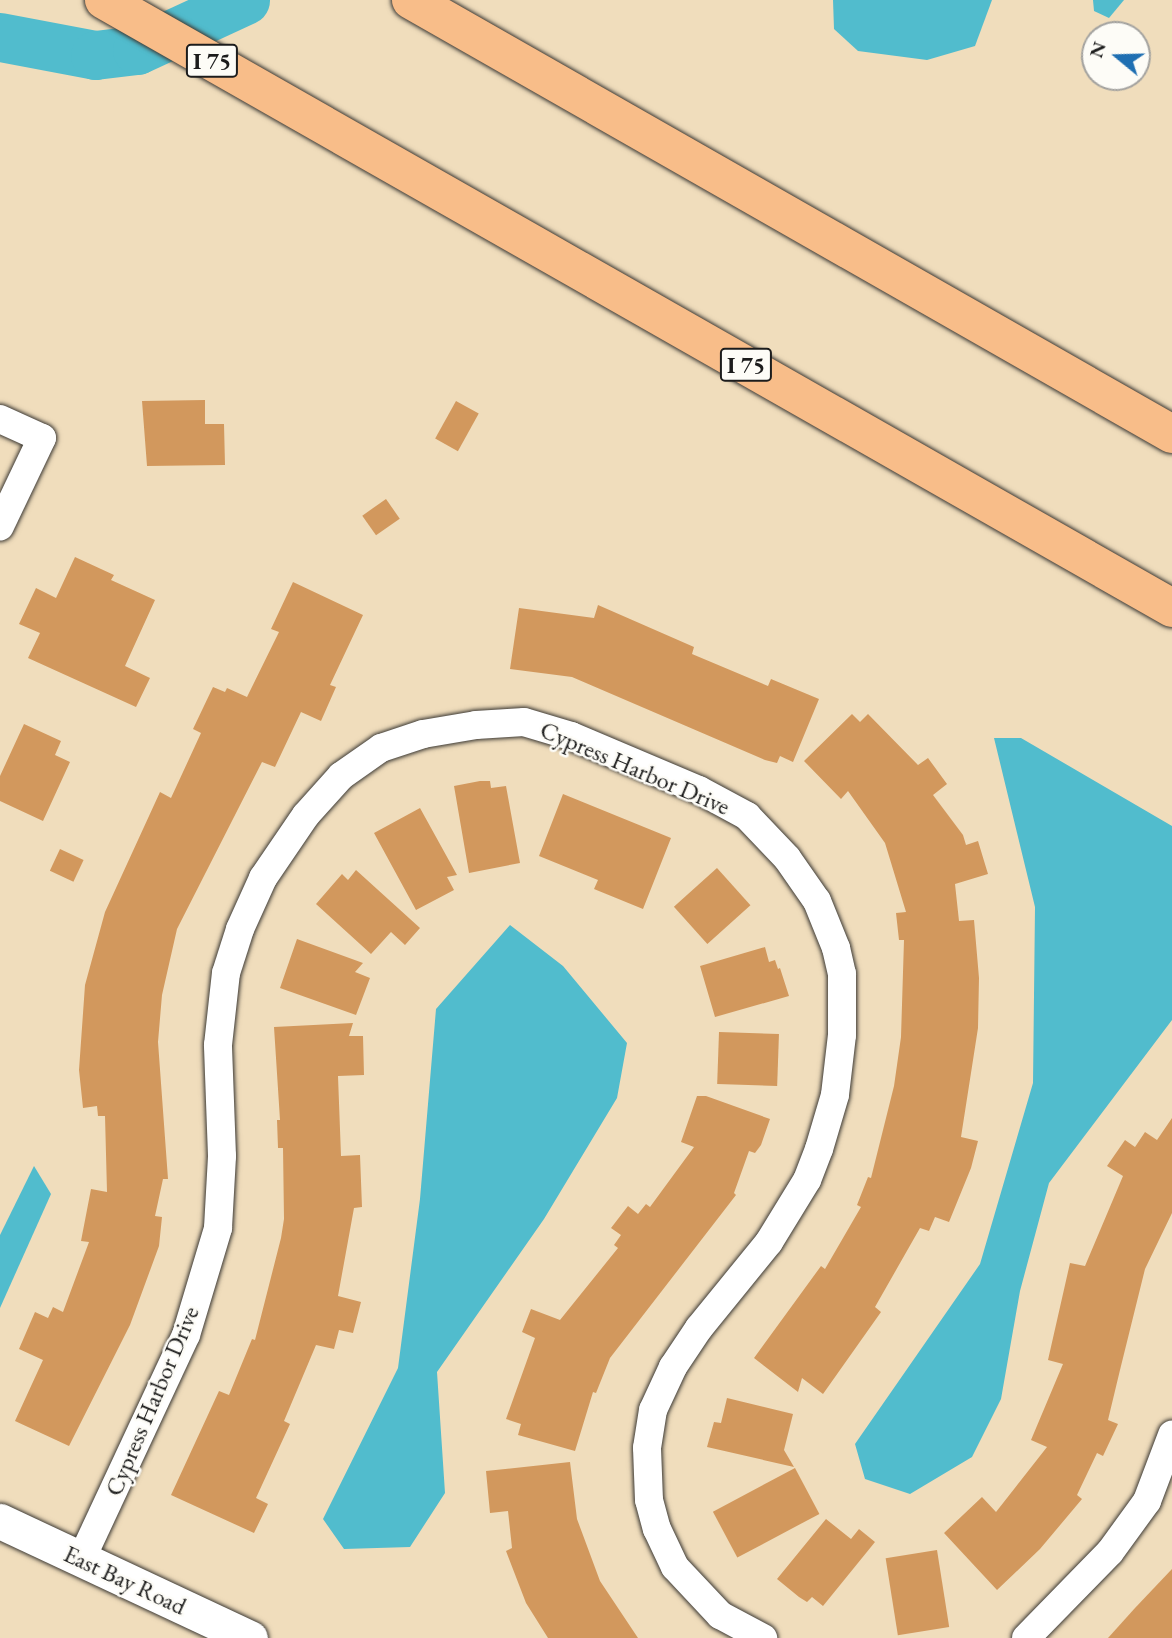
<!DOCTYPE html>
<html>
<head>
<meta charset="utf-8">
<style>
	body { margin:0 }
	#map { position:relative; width:1172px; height:1638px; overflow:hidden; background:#f0ddbc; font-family:"EB Garamond",serif }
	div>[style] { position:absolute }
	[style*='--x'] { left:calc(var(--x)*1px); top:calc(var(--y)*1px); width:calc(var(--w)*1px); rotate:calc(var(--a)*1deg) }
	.water>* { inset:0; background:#51bccd }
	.river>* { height:49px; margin:-24.5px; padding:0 24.5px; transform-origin:24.5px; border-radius:24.5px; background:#51bccd }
	.building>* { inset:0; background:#d2985d; transform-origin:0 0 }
	.roads { filter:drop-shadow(0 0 2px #3c3934) drop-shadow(0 0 2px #3c3934) }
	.minor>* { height:28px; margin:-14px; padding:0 14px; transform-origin:14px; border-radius:14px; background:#fff }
	.tertiary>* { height:35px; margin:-17.5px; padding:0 17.5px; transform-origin:17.5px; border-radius:17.5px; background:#fff }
	.motorway>* { height:38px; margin:-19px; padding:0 19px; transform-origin:19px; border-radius:19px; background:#f8bd89 }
	span { translate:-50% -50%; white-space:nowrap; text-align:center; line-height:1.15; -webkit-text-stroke:5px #fdfcf7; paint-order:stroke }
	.shield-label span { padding:2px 5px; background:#fdfcf7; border:2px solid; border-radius:5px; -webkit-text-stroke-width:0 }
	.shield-label { font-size:23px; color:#1c1c1c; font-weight:700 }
	.street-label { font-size:24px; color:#1c1c1c }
	.north { position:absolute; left:1081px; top:21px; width:70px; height:70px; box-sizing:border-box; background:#fdfcf7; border:2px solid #a3a29f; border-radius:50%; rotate:289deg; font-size:19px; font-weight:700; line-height:28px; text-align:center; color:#1c1c1c }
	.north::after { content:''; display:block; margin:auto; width:24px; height:32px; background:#1f6fb2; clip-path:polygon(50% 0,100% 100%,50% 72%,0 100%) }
</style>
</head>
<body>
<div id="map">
	<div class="water">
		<div style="clip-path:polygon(833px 0,992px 0,975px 46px,927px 60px,858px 51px,834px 29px)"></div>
		<div style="clip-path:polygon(1093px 0,1124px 0,1109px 18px,1094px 11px)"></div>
		<div style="clip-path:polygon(994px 738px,1021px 738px,1172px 826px,1172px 1020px,1049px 1183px,1020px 1291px,1001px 1399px,972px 1457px,910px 1494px,865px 1479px,855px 1444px,980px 1264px,1033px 1083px,1035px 907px)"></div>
		<div style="clip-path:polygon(510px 925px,563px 966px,627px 1043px,617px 1098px,544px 1219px,437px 1372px,445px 1493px,410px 1547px,344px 1549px,323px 1519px,398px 1368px,420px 1199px,436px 1009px)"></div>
		<div style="clip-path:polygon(34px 1166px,51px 1194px,0 1308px,0 1235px)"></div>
	</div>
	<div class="river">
		<div style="--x:0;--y:37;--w:97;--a:10.7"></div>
		<div style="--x:95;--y:55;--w:42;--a:-6.8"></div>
		<div style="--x:137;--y:50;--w:119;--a:-24.8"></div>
	</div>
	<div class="building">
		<div style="clip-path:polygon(205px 400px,205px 424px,224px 424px,225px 465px,147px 466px,142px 401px)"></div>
		<div style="left:456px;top:401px;width:26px;height:43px;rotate:29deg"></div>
		<div style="left:386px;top:499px;width:24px;height:29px;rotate:55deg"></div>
		<div style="clip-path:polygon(75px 557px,114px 575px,111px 580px,155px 600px,125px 666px,150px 678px,136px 707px,28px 658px,40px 633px,19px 624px,36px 588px,56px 598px)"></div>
		<div style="clip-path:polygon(293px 582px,363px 615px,330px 685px,336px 687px,321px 721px,301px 712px,275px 767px,262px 762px,177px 929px,162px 995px,158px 1042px,168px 1179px,163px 1179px,155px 1216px,162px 1217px,159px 1246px,130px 1325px,69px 1446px,15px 1421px,43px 1360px,19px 1349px,35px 1312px,48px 1318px,53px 1307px,63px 1312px,89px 1242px,81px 1241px,91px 1189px,107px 1192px,105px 1116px,98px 1116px,97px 1106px,83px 1108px,79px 1070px,85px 985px,105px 912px,160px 792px,171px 798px,201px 733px,193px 729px,213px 687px,225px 692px,227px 688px,247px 697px,279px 632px,271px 629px)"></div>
		<div style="clip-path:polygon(598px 605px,694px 647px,692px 654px,768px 686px,771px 679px,819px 699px,793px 762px,780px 756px,777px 763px,765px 760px,572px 677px,510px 669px,519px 608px,594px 618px)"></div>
		<div style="clip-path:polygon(852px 714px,860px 722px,868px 714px,918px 765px,928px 758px,947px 784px,933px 795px,963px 835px,966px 845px,978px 841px,988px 874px,955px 884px,959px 921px,974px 920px,979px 978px,978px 1028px,961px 1137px,978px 1141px,971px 1168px,949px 1222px,935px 1217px,929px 1231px,920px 1228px,875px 1307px,881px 1312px,823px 1394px,802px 1378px,798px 1392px,754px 1358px,821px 1266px,825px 1269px,861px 1207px,857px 1205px,868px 1177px,871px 1178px,894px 1086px,901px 1037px,904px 940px,899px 940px,896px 913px,906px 912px,885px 843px,848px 791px,841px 799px,804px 761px)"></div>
		<div style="clip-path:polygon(24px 724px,61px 741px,55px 755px,70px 762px,43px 821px,0 801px,0 776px)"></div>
		<div style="clip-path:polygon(480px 781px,490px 781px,491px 788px,506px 786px,520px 863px,469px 873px,454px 786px)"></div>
		<div style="clip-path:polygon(563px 794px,671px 838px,643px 909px,594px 889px,598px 880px,539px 856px)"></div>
		<div style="clip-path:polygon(420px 808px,457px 875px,447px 877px,454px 890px,416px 910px,374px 833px)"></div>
		<div style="left:60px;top:849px;width:26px;height:24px;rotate:25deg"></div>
		<div style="left:717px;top:868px;width:50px;height:58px;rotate:48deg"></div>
		<div style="clip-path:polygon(356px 870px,420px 928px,405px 945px,391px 932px,371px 954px,316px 904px,342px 874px,348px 880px)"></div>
		<div style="clip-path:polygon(297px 939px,363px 963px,355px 972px,370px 978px,356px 1015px,280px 988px)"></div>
		<div style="clip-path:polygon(765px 947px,769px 962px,775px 960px,778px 969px,780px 968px,789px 996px,715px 1017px,700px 966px)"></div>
		<div style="clip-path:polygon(353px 1023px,349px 1036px,363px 1036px,364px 1075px,338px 1076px,341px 1156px,360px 1155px,362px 1207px,354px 1208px,338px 1296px,361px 1302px,353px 1333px,339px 1330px,334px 1349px,316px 1345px,284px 1421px,290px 1424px,256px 1498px,268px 1504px,254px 1533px,171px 1495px,219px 1391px,229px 1395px,252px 1339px,255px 1340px,281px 1238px,284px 1219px,283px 1148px,278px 1148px,277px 1120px,280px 1120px,274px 1027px)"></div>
		<div style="left:719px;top:1032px;width:60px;height:52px;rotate:2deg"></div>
		<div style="clip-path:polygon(697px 1096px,706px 1096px,770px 1119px,761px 1145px,755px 1153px,749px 1151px,734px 1193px,736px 1195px,610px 1358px,596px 1393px,593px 1392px,575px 1451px,518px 1435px,521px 1424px,506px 1419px,535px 1338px,522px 1332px,531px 1309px,560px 1320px,618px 1248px,614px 1245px,621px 1235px,611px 1228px,628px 1206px,638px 1214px,646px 1204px,650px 1207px,694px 1147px,681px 1142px)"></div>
		<div style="clip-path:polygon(1172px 1118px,1172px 1213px,1145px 1269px,1120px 1370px,1108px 1420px,1118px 1424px,1103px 1456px,1097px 1453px,1077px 1495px,1082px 1499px,1040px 1549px,997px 1590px,944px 1533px,982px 1497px,996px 1512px,1047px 1447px,1031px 1440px,1063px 1364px,1048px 1360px,1070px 1263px,1085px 1266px,1123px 1176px,1107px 1166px,1125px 1140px,1135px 1147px,1145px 1132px,1157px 1140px)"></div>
		<div style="clip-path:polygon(727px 1398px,793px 1414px,784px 1450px,794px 1467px,707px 1447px,714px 1422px,721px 1423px)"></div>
		<div style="clip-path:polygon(570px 1462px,577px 1519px,600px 1581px,638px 1638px,548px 1638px,526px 1603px,506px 1551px,512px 1548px,508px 1511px,490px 1513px,486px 1471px)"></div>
		<div style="left:795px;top:1468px;width:52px;height:93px;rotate:62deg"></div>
		<div style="clip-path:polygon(826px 1519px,851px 1539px,859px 1529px,875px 1542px,823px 1606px,812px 1597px,807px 1602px,799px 1597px,777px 1579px)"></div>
		<div style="left:937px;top:1550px;width:78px;height:52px;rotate:81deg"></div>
		<div style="clip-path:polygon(1172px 1569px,1172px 1638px,1108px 1638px,1135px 1608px)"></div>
	</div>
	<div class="roads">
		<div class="minor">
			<div style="--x:0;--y:419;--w:46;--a:24.3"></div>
			<div style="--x:42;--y:438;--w:98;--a:115.5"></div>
			<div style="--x:81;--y:1560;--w:248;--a:-65"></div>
			<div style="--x:186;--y:1335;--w:112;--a:-73.3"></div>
			<div style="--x:218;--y:1228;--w:72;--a:-86.8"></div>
			<div style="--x:222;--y:1156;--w:111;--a:-92.1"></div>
			<div style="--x:218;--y:1045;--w:72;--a:-83.7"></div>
			<div style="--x:226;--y:973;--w:46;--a:-72.3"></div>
			<div style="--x:240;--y:929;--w:56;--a:-65.7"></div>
			<div style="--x:263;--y:878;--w:76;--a:-55.7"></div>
			<div style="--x:306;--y:815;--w:52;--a:-48.1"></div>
			<div style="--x:341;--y:776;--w:49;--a:-35"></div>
			<div style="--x:381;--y:748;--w:44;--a:-18.4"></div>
			<div style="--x:423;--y:734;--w:54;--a:-9.6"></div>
			<div style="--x:476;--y:725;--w:48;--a:-3.6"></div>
			<div style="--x:524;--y:722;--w:49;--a:16.6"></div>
			<div style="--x:571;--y:736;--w:139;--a:22.9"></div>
			<div style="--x:699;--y:790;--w:55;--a:28.4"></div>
			<div style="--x:747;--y:816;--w:58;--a:46.4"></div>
			<div style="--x:787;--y:858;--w:52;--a:55.1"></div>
			<div style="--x:817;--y:901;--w:51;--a:68"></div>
			<div style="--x:836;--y:948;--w:27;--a:77"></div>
			<div style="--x:842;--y:974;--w:61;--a:90"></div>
			<div style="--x:842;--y:1035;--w:60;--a:96.7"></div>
			<div style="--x:835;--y:1095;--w:56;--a:106.5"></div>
			<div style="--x:819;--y:1149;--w:33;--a:111"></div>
			<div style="--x:807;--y:1180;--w:73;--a:121.5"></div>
			<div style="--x:769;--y:1242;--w:111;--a:129.1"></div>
			<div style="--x:699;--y:1328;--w:47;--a:123.7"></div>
			<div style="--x:673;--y:1367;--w:47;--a:114.9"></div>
			<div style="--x:653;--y:1410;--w:38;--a:99"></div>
			<div style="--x:647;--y:1448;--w:52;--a:87.8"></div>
			<div style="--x:649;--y:1500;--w:30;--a:75"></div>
			<div style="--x:657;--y:1529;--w:42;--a:64.7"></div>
			<div style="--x:675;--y:1567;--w:66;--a:46.8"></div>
			<div style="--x:720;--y:1615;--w:49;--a:28.1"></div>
			<div style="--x:1026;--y:1638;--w:120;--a:-45.7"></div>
			<div style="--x:1110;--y:1552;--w:63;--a:-54"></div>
			<div style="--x:1147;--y:1501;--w:71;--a:-69.3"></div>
		</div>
		<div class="tertiary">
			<div style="--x:0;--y:1521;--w:276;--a:25.1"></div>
		</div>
		<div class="motorway">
			<div style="--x:104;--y:0;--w:1229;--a:29.65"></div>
			<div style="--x:411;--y:0;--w:876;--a:29.7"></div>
		</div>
	</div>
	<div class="shield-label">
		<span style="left:212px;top:61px">I 75</span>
		<span style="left:746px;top:365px">I 75</span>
	</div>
	<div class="street-label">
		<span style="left:635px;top:768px;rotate:23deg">Cypress Harbor Drive</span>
		<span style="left:152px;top:1401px;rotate:-67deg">Cypress Harbor Drive</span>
		<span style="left:125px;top:1580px;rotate:25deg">East Bay Road</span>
	</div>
	<div class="north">N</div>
</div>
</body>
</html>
